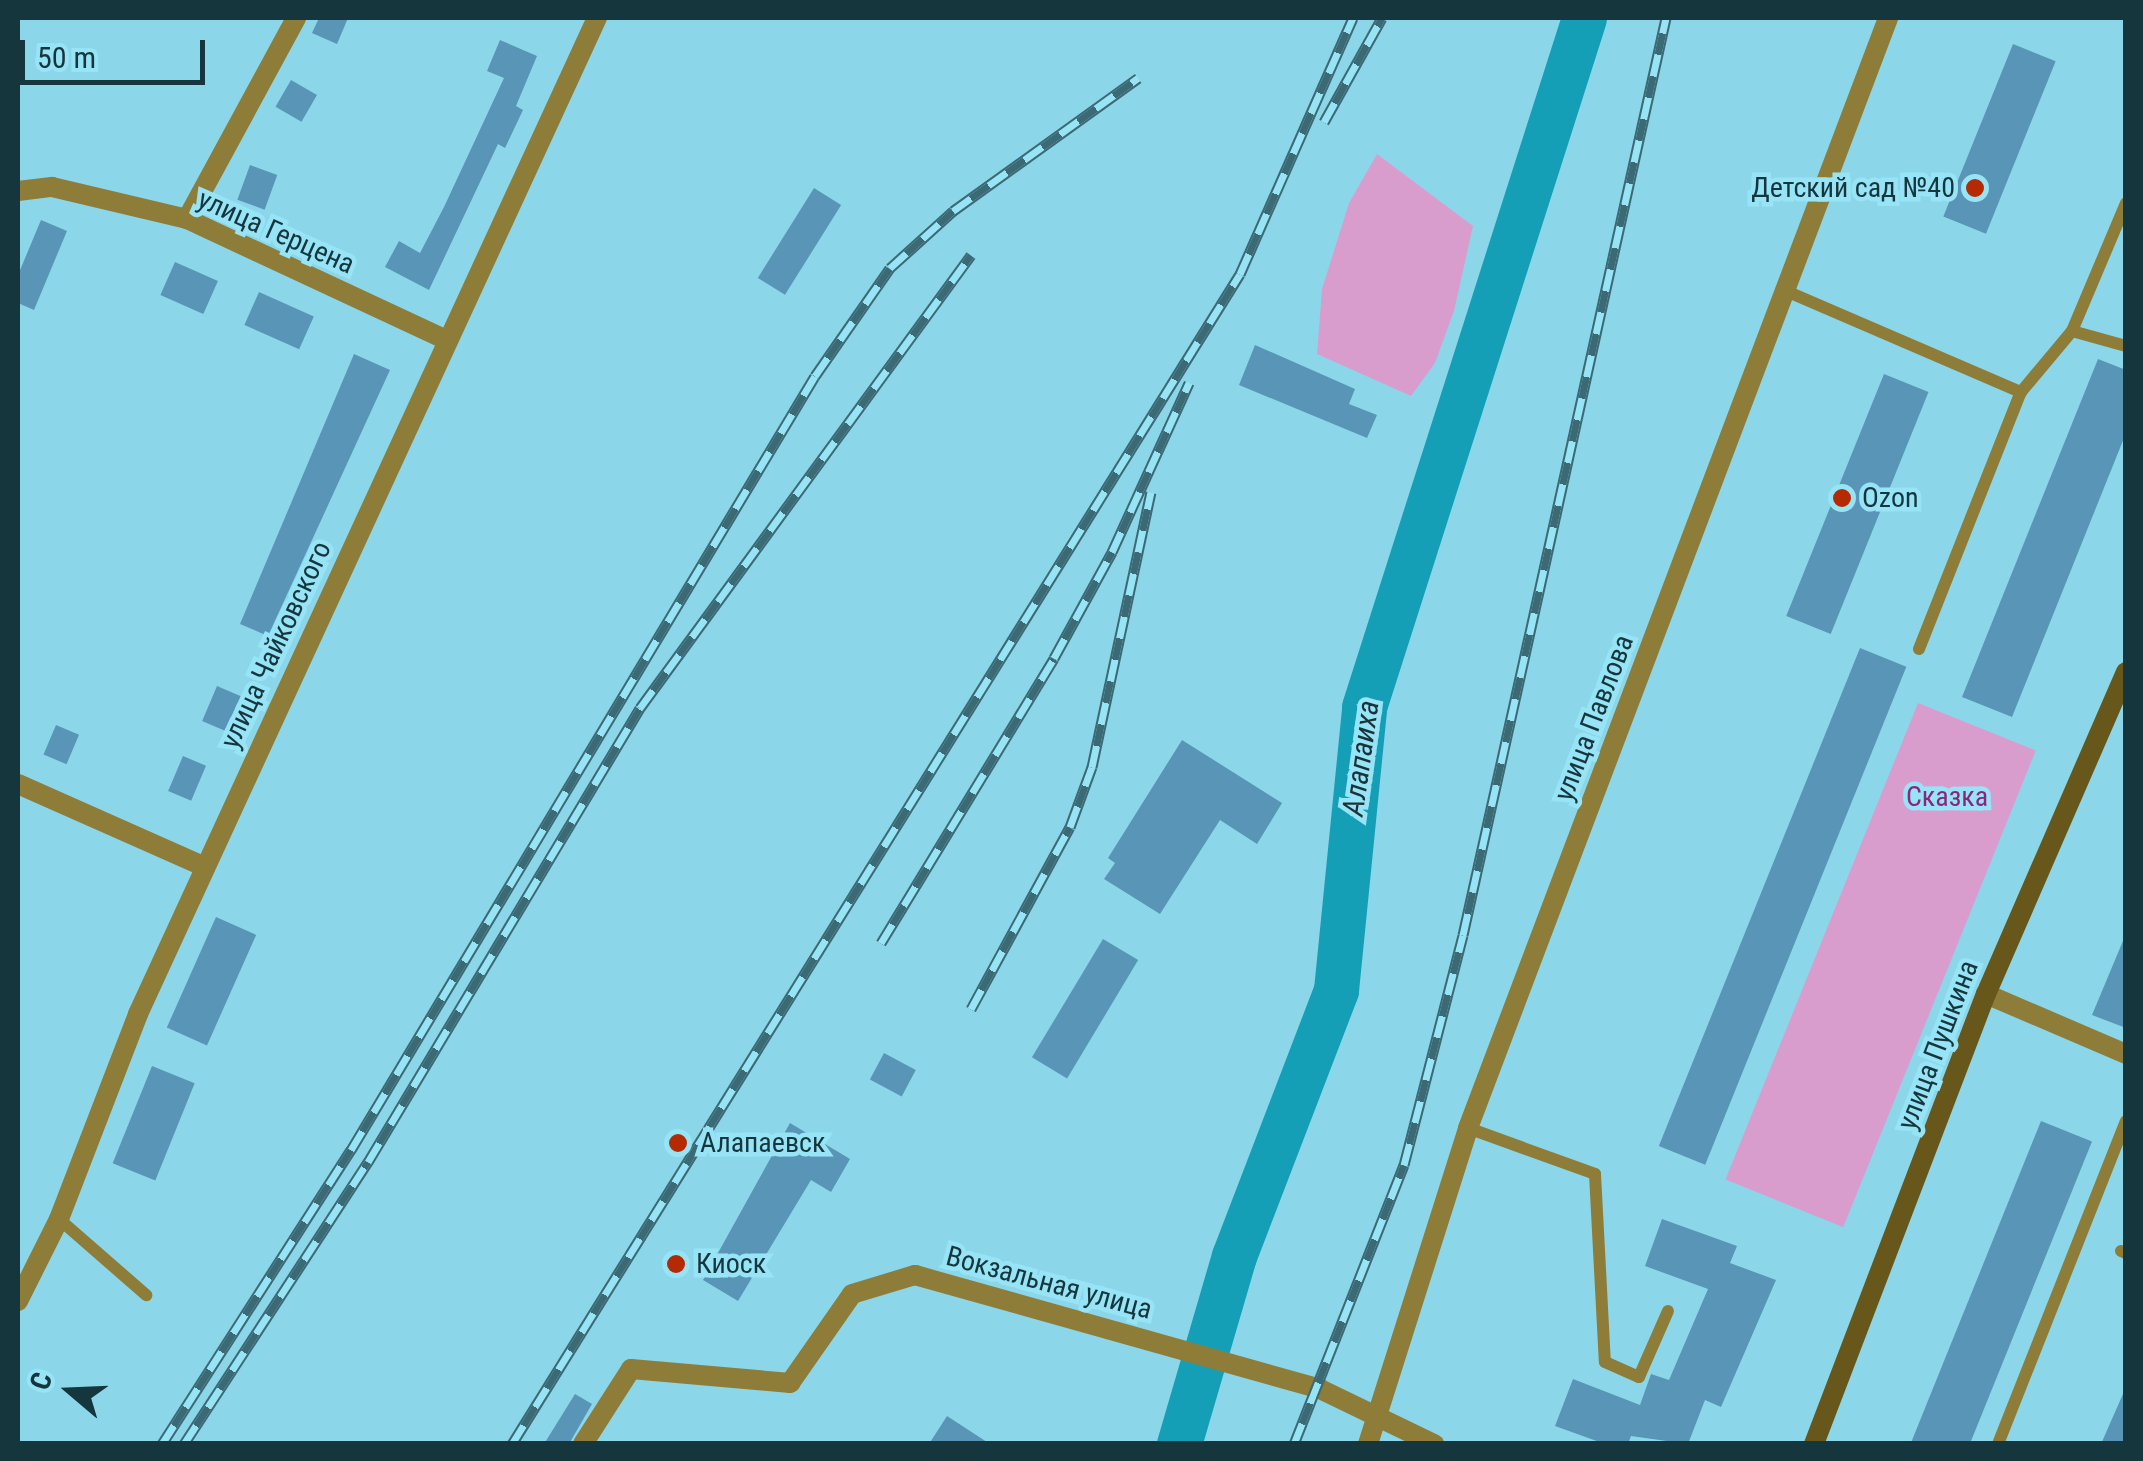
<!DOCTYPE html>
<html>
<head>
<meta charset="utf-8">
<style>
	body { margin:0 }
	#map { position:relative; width:2143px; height:1461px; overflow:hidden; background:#8bd7e9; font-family:"Roboto Condensed",sans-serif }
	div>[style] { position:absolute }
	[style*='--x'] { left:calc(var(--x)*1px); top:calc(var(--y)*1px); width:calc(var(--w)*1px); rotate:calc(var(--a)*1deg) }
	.green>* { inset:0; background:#d99dcd; transform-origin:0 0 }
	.river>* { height:45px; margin:-22.5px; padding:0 22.5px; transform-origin:22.5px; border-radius:22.5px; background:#149fb7 }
	.building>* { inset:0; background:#5995b6; transform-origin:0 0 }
	.lane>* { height:12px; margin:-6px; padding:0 6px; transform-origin:6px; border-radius:6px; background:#8e7c39 }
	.street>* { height:20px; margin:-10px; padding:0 10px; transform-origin:10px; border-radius:10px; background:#8e7c39 }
	.secondary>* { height:20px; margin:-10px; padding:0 10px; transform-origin:10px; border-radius:10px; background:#67571b }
	.rail>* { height:11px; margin-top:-5.5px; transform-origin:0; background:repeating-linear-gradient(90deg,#97e4f6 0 22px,#3b6974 0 44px); box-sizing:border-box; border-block:2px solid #3b6974 }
	.dots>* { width:28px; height:28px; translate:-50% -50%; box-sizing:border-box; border:5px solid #97e4f6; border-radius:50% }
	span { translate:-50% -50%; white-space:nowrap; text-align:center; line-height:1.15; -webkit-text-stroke:9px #97e4f6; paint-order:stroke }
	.poi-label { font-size:28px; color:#16363d }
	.right { translate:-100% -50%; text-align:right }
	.left { translate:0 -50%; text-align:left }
	.street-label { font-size:28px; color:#16363d }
	.park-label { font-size:28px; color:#8b267d }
	.water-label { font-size:30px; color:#193339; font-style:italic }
	.frame { position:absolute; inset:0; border:20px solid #16363d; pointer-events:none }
	.north { position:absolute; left:20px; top:1341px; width:100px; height:100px; -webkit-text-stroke:8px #97e4f6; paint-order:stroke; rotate:289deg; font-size:28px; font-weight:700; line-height:40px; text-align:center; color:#16363d }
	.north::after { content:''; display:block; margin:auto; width:35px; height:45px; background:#16363d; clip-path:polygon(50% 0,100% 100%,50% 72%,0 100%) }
	.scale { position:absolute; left:20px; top:40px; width:185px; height:45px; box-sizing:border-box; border:5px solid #16363d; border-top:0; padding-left:12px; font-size:30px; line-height:35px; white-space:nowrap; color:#16363d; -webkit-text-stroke:8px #97e4f6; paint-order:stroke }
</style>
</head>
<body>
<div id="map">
	<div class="green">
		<div style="clip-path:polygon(1377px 154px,1473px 226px,1454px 311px,1435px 363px,1411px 396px,1317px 354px,1322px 289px,1349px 203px)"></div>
		<div style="left:1918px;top:703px;width:127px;height:514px;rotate:22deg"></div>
	</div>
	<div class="river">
		<div style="--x:1179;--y:1444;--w:196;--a:-73.7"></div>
		<div style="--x:1234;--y:1256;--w:285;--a:-69"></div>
		<div style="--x:1336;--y:990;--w:284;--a:-84.3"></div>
		<div style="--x:1364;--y:707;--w:723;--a:-72.29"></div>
	</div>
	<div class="building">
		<div style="clip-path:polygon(319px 18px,348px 18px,337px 44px,312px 33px)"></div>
		<div style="clip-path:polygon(500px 40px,537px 56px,516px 106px,523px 110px,505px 148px,498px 144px,429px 290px,385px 267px,399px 241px,420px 253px,444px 207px,504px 78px,487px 71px)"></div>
		<div style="left:2013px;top:44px;width:46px;height:186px;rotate:22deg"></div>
		<div style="left:291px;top:80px;width:30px;height:31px;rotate:30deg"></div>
		<div style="left:250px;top:165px;width:29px;height:37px;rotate:20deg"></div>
		<div style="left:814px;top:188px;width:32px;height:106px;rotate:32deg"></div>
		<div style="clip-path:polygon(41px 220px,67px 231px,34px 310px,18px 303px,18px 275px)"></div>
		<div style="left:175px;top:262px;width:47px;height:36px;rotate:24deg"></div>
		<div style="left:259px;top:292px;width:60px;height:36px;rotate:24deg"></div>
		<div style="clip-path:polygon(1255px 345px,1355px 389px,1349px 404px,1377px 415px,1367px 438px,1239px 385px)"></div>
		<div style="clip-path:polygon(354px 354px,390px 370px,268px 636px,240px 624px)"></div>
		<div style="clip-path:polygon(2098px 359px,2126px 370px,2126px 433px,2012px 717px,1962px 697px)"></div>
		<div style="left:1884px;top:374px;width:48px;height:261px;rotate:22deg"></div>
		<div style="left:1860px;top:648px;width:50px;height:537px;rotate:22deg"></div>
		<div style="left:217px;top:686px;width:26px;height:38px;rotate:23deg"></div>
		<div style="left:56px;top:725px;width:25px;height:32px;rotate:23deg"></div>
		<div style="clip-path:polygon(1182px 740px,1282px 803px,1257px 844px,1220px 820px,1160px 914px,1104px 879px,1115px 863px,1108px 858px)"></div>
		<div style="left:183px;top:756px;width:25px;height:38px;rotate:23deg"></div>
		<div style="left:216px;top:917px;width:44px;height:121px;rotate:24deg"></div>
		<div style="clip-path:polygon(2125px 936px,2126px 936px,2126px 1028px,2092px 1015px)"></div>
		<div style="left:1103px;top:939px;width:41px;height:138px;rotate:31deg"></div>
		<div style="left:884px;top:1053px;width:36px;height:30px;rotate:28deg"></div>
		<div style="left:152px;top:1066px;width:46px;height:105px;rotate:22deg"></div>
		<div style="left:2041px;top:1121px;width:55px;height:350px;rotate:22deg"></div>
		<div style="clip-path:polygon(790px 1123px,850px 1159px,831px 1192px,811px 1180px,738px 1301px,703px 1280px)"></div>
		<div style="clip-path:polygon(1662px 1219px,1737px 1246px,1730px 1263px,1776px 1280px,1721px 1407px,1705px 1400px,1688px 1444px,1631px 1436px,1628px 1444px,1605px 1444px,1555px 1426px,1573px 1379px,1640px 1405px,1651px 1374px,1669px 1380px,1708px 1289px,1645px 1266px)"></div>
		<div style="clip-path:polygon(2126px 1387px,2126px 1444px,2101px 1444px)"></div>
		<div style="clip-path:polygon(575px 1394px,592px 1404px,569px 1444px,544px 1444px)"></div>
		<div style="clip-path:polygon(947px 1416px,990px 1444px,929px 1444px)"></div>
	</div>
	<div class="lane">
		<div style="--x:1786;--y:291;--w:256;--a:23.3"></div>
		<div style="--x:2021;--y:392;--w:80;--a:-50.1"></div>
		<div style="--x:2072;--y:331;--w:56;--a:15.5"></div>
		<div style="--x:2072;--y:331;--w:139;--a:-67.1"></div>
		<div style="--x:1919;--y:649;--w:277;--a:-68.4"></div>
		<div style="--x:1468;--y:1128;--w:135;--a:19.9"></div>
		<div style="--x:1595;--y:1174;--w:188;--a:87"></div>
		<div style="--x:1605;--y:1362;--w:37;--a:24"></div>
		<div style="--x:1639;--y:1377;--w:72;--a:-66.3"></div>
		<div style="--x:59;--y:1219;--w:116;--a:41.1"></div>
		<div style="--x:2121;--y:1251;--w:5;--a:22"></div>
		<div style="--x:1998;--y:1444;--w:347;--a:-68.4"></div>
	</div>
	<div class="street">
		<div style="--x:18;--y:191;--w:34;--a:-7"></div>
		<div style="--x:52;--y:187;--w:139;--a:13.3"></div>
		<div style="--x:187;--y:219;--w:287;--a:25"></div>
		<div style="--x:187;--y:219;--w:229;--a:-61.5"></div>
		<div style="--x:18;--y:784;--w:205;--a:23.9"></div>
		<div style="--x:1986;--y:994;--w:152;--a:23.2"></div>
		<div style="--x:18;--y:1301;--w:92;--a:-63.4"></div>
		<div style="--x:59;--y:1219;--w:220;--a:-68.9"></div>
		<div style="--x:138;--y:1014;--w:1097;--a:-65.26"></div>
		<div style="--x:583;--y:1444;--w:89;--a:-57.4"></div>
		<div style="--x:631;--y:1369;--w:160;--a:5"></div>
		<div style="--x:790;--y:1383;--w:108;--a:-55.1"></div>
		<div style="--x:852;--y:1294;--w:66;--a:-16.8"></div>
		<div style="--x:915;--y:1275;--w:421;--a:15.7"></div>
		<div style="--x:1320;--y:1389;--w:127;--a:25.8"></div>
		<div style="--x:1368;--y:1444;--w:331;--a:-72.4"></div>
		<div style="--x:1468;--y:1128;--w:1187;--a:-69.27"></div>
	</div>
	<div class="secondary">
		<div style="--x:1814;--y:1444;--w:482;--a:-69.1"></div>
		<div style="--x:1986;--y:994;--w:351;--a:-66.5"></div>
	</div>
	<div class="rail">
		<div style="--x:1324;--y:122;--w:119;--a:-60.9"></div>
		<div style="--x:881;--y:943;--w:333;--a:-58.7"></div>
		<div style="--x:1054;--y:658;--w:121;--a:-61.3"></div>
		<div style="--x:1112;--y:552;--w:186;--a:-65.5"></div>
		<div style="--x:971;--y:1009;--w:207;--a:-61.5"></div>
		<div style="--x:1070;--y:827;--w:64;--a:-69.9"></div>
		<div style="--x:1092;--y:767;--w:281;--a:-77.9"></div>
		<div style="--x:162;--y:1444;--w:350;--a:-57.3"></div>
		<div style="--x:351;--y:1150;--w:902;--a:-59.06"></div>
		<div style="--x:815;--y:376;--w:131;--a:-55.2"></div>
		<div style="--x:890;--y:268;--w:85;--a:-42.1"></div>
		<div style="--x:953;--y:211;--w:228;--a:-35.7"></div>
		<div style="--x:184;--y:1444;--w:337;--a:-56.9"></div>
		<div style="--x:368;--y:1162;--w:529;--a:-59.07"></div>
		<div style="--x:640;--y:708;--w:561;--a:-53.84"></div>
		<div style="--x:512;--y:1444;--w:1378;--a:-58.11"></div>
		<div style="--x:1240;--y:274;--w:280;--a:-66.2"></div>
		<div style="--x:1294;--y:1444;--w:300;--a:-68.5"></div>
		<div style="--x:1404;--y:1165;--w:237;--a:-75.6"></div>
		<div style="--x:1463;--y:935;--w:939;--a:-77.52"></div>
	</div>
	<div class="dots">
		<div style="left:1975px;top:188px;background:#b52a03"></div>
		<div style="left:1842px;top:498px;background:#b52a03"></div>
		<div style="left:678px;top:1143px;background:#b52a03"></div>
		<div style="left:676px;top:1264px;background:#b52a03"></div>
	</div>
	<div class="poi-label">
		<span class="right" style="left:1955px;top:188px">Детский сад №40</span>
		<span class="left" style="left:1862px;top:498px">Ozon</span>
		<span class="left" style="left:700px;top:1143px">Алапаевск</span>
		<span class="left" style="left:696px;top:1264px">Киоск</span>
	</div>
	<div class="street-label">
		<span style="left:276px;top:232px;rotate:24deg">улица Герцена</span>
		<span style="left:276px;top:645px;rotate:-65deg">улица Чайковского</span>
		<span style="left:1594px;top:718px;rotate:-69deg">улица Павлова</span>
		<span style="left:1938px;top:1045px;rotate:-69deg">улица Пушкина</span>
		<span style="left:1049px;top:1283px;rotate:15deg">Вокзальная улица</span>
	</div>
	<div class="park-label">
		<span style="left:1947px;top:797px">Сказка</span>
	</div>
	<div class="water-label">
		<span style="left:1361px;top:758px;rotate:-82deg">Алапаиха</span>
	</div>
	<div class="frame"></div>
	<div class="north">С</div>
	<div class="scale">50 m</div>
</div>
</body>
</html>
